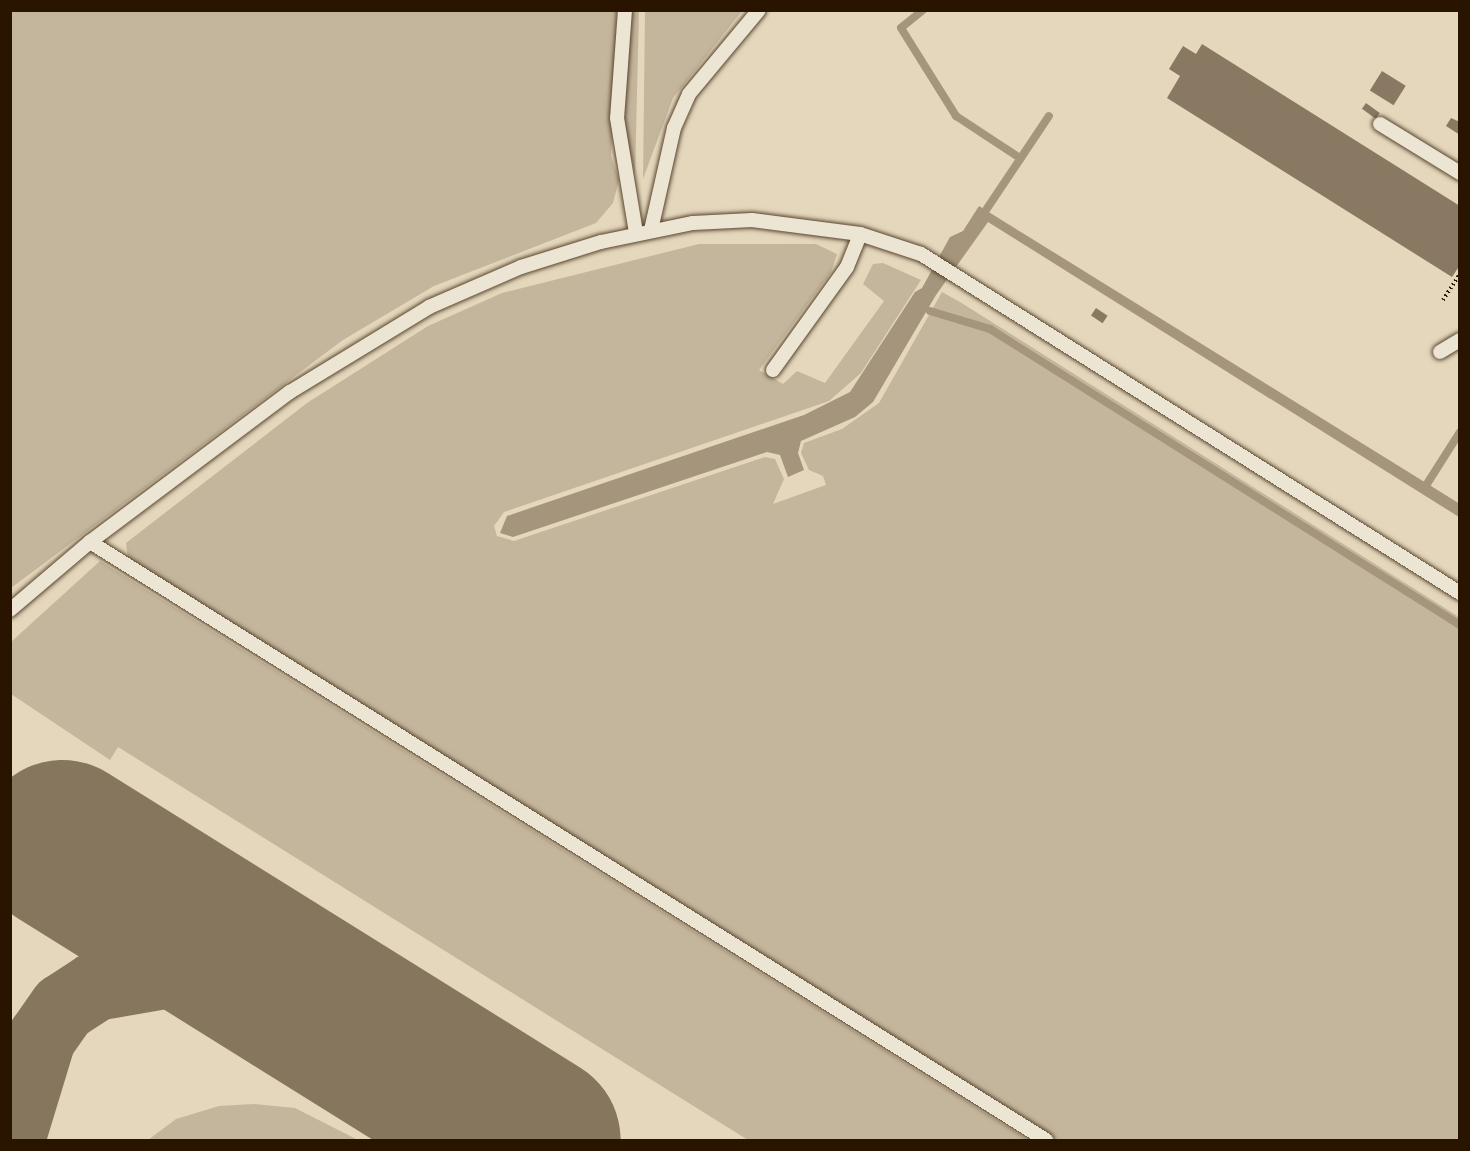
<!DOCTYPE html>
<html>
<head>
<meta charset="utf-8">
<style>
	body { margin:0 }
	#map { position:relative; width:1470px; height:1151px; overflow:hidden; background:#e4d7bc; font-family:"IM FELL DW Pica",serif }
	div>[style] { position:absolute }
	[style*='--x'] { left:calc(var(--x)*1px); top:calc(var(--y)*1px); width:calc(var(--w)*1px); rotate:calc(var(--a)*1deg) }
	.green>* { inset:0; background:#c4b69c }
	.water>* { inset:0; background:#a4957c }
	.stream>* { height:8px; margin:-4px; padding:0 4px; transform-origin:4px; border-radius:4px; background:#a4957c }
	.taxiway>* { height:69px; margin:-34.5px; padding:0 34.5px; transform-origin:34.5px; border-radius:34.5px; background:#86765e }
	.runway>* { height:171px; margin:-85.5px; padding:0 85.5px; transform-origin:85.5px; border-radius:85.5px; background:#86765e }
	.building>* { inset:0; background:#8a7962; transform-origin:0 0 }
	.path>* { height:4px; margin-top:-2px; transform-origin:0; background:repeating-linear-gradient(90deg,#291400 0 1.5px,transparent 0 4.5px) }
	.roads { filter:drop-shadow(0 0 2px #58452f) drop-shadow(0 0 2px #58452f) }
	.lane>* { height:14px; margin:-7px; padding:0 7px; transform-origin:7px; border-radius:7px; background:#ede5d3 }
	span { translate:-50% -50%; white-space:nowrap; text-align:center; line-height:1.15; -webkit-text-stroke:5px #ede5d3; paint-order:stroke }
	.frame { position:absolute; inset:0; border:12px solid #291400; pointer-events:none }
</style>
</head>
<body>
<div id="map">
	<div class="green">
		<div style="clip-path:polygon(11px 11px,617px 11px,611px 156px,619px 180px,613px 203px,596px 223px,434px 286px,343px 340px,11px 588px)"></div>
		<div style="clip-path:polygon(631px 11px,639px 11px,635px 175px,622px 114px)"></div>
		<div style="clip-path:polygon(645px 11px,742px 11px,673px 98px,643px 179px)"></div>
		<div style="clip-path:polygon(699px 244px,816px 244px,837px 254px,831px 272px,759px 370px,783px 384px,797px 371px,825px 383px,884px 301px,863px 284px,873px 264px,883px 263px,921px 280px,861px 373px,829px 401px,504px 512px,494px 526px,497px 536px,514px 541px,765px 457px,775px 459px,784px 479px,773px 504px,826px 485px,823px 476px,809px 470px,801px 453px,804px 443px,842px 429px,879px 403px,942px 292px,960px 302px,1459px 617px,1459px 1140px,1057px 1140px,128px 559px,126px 543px,307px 403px,428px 326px,502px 293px)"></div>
		<div style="clip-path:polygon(100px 561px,1028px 1140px,748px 1140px,118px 747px,110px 760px,11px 694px,11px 642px)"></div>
		<div style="clip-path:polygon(254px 1104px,295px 1108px,358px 1140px,148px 1140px,176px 1119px,219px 1106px)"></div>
	</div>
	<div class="water">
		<div style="clip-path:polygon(979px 206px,1460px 504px,1459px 517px,988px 222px,936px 295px,873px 402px,855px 417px,801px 441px,798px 453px,804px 470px,788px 477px,780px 455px,767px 452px,513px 537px,500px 533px,507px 516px,804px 415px,850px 392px,915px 292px,922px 288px,950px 237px,963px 231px)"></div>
	</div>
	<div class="stream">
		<div style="--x:923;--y:10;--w:28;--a:141"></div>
		<div style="--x:901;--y:28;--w:104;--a:58"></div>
		<div style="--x:956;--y:116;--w:77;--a:33.3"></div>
		<div style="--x:986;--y:210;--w:113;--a:-56.2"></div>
		<div style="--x:930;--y:311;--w:63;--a:16.7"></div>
		<div style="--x:990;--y:329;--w:555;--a:32.2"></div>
		<div style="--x:1425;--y:487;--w:65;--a:-57.5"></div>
	</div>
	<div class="taxiway">
		<div style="--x:10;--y:1140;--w:107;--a:-73.1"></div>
		<div style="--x:41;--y:1038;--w:38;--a:-55"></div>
		<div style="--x:63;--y:1007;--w:38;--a:-33"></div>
		<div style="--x:95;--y:986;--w:76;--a:-9.8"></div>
		<div style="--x:170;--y:973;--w:116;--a:5.5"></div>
	</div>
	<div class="runway">
		<div style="--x:62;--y:845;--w:557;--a:31.95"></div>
	</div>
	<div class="building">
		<div style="clip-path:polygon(1202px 44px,1460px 206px,1460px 265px,1452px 277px,1167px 98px,1180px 76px,1169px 69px,1183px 46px,1196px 54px)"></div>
		<div style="left:1382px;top:71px;width:28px;height:23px;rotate:32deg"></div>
		<div style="left:1366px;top:103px;width:17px;height:7px;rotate:36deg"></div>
		<div style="clip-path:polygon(1451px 118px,1460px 122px,1460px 135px,1446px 126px)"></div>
		<div style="left:1096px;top:308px;width:14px;height:9px;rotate:34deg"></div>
	</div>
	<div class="path">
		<div style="--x:1443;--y:300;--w:31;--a:-57"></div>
	</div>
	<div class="roads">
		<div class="lane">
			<div style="--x:625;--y:10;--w:108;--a:94.2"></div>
			<div style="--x:617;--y:118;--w:117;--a:80.6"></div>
			<div style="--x:1380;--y:124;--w:94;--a:31.5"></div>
			<div style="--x:651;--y:230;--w:105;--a:-77.3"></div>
			<div style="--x:674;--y:128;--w:37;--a:-66"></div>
			<div style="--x:689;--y:94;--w:109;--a:-50.2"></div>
			<div style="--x:1440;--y:352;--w:23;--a:-31"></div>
			<div style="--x:773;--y:370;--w:127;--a:-54.3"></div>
			<div style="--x:847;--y:267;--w:35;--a:-68"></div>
			<div style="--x:90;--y:542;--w:1128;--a:32.03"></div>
			<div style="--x:10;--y:610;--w:105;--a:-40.4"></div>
			<div style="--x:90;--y:542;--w:250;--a:-36.9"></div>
			<div style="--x:290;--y:392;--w:163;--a:-31.4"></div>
			<div style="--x:429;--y:307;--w:100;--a:-23.5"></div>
			<div style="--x:521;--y:267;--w:84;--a:-17.4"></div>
			<div style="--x:601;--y:242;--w:94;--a:-11.7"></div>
			<div style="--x:693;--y:223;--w:59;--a:-2.9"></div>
			<div style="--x:752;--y:220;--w:109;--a:7.4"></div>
			<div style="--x:860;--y:234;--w:64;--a:18.2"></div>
			<div style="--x:921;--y:254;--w:637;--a:32.17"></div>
		</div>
	</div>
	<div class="frame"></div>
</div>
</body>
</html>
